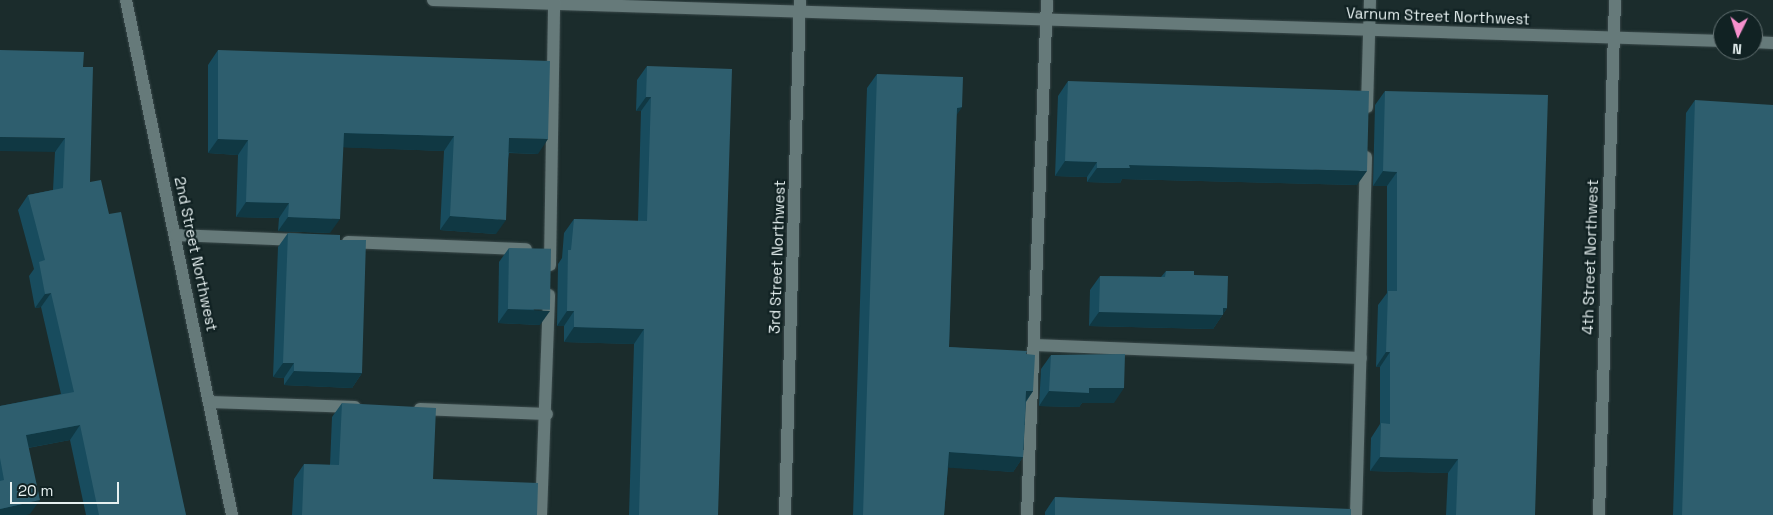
<!DOCTYPE html>
<html>
<head>
<meta charset="utf-8">
<style>
	body { margin:0 }
	#map { position:relative; width:1773px; height:515px; overflow:hidden; background:#1b2c2c; font-family:"Space Grotesk",sans-serif }
	div>[style] { position:absolute }
	[style*='--x'] { left:calc(var(--x)*1px); top:calc(var(--y)*1px); width:calc(var(--w)*1px); rotate:calc(var(--a)*1deg) }
	.roads { filter:drop-shadow(0 0 1px #3a494a) drop-shadow(0 0 1px #3a494a) }
	.minor>* { height:12px; margin:-6px; padding:0 6px; transform-origin:6px; border-radius:6px; background:#667a7a }
	.wall>* { inset:0; background:#184c5e }
	.shaded-wall>* { inset:0; background:#103843 }
	.building>* { inset:0; background:#2e5e6e; transform-origin:0 0 }
	span { translate:-50% -50%; white-space:nowrap; text-align:center; line-height:1.15; -webkit-text-stroke:4.5px #112223; paint-order:stroke }
	.street-label { font-size:15px; color:#e6f0f0 }
	.north { position:absolute; left:1713px; top:10px; width:50px; height:50px; box-sizing:border-box; background:#112223; border:1px solid #667475; border-radius:50%; rotate:184deg; font-size:14px; font-weight:700; line-height:20px; text-align:center; color:#e6f0f0 }
	.north::after { content:''; display:block; margin:auto; width:18px; height:22px; background:#f790cd; clip-path:polygon(50% 0,100% 100%,50% 72%,0 100%) }
	.scale { position:absolute; left:10px; top:482px; width:109px; height:22px; box-sizing:border-box; border:2px solid #e6f0f0; border-top:0; padding-left:6px; font-size:15px; line-height:18px; white-space:nowrap; color:#e6f0f0; -webkit-text-stroke:4px #112223; paint-order:stroke }
</style>
</head>
<body>
<div id="map">
	<div class="roads">
		<div class="minor">
			<div style="--x:126;--y:0;--w:526;--a:78.37"></div>
			<div style="--x:433;--y:0;--w:1291;--a:1.82"></div>
			<div style="--x:1753;--y:42;--w:20;--a:3"></div>
			<div style="--x:1367;--y:107;--w:107;--a:-88.4"></div>
			<div style="--x:176;--y:235;--w:122;--a:2.3"></div>
			<div style="--x:348;--y:242;--w:178;--a:2.3"></div>
			<div style="--x:550;--y:265;--w:265;--a:-89.1"></div>
			<div style="--x:1034;--y:345;--w:327;--a:2.3"></div>
			<div style="--x:210;--y:402;--w:145;--a:2"></div>
			<div style="--x:420;--y:409;--w:127;--a:2.3"></div>
			<div style="--x:541;--y:515;--w:220;--a:-87.9"></div>
			<div style="--x:785;--y:515;--w:515;--a:-88.33"></div>
			<div style="--x:1027;--y:515;--w:515;--a:-87.78"></div>
			<div style="--x:1356;--y:515;--w:358;--a:-88.4"></div>
			<div style="--x:1599;--y:515;--w:515;--a:-88.22"></div>
		</div>
	</div>
	<div class="wall">
		<div style="clip-path:polygon(218px 50px,538px 154px,509px 153px,496px 234px,440px 230px,444px 151px,343px 147px,330px 233px,278px 231px,279px 218px,236px 217px,238px 155px,208px 153px,208px 65px)"></div>
		<div style="clip-path:polygon(647px 66px,718px 515px,629px 515px,634px 344px,564px 342px,564px 326px,557px 326px,558px 264px,562px 258px,564px 233px,574px 219px,638px 221px,641px 111px,636px 111px,637px 80px)"></div>
		<div style="clip-path:polygon(83px 67px,90px 182px,109px 214px,186px 515px,86px 515px,70px 440px,28px 448px,30px 514px,0 515px,0 406px,61px 394px,41px 307px,35px 308px,29px 276px,34px 269px,18px 210px,28px 195px,53px 190px,55px 152px)"></div>
		<div style="clip-path:polygon(877px 74px,962px 107px,956px 115px,949px 347px,1026px 354px,1033px 391px,1026px 402px,1023px 457px,1013px 472px,948px 467px,944px 515px,853px 515px,867px 88px)"></div>
		<div style="clip-path:polygon(1068px 81px,1357px 185px,1122px 179px,1120px 183px,1087px 182px,1087px 177px,1055px 176px,1058px 96px)"></div>
		<div style="clip-path:polygon(1385px 91px,1535px 515px,1446px 515px,1448px 473px,1370px 471px,1371px 438px,1380px 424px,1380px 367px,1376px 367px,1378px 305px,1387px 293px,1387px 186px,1373px 186px,1375px 105px)"></div>
		<div style="clip-path:polygon(1695px 100px,1773px 515px,1673px 515px,1686px 113px)"></div>
		<div style="clip-path:polygon(288px 233px,340px 240px,362px 373px,352px 388px,284px 385px,284px 378px,273px 377px,278px 247px)"></div>
		<div style="clip-path:polygon(509px 248px,540px 325px,498px 323px,499px 262px)"></div>
		<div style="clip-path:polygon(1166px 271px,1194px 275px,1227px 308px,1213px 329px,1089px 326px,1090px 290px,1100px 276px,1161px 277px)"></div>
		<div style="clip-path:polygon(1051px 355px,1114px 403px,1082px 403px,1079px 407px,1039px 406px,1041px 369px)"></div>
		<div style="clip-path:polygon(342px 403px,433px 479px,537px 515px,292px 515px,294px 479px,304px 464px,330px 465px,332px 417px)"></div>
		<div style="clip-path:polygon(1055px 497px,1351px 515px,1045px 515px,1045px 512px)"></div>
	</div>
	<div class="shaded-wall">
		<div style="clip-path:polygon(646px 97px,651px 97px,641px 111px,636px 111px)"></div>
		<div style="clip-path:polygon(962px 107px,952px 122px,957px 108px)"></div>
		<div style="clip-path:polygon(344px 133px,454px 136px,444px 151px,334px 147px)"></div>
		<div style="clip-path:polygon(0 137px,65px 138px,55px 152px,0 151px)"></div>
		<div style="clip-path:polygon(509px 138px,548px 139px,538px 154px,499px 152px)"></div>
		<div style="clip-path:polygon(218px 139px,248px 140px,238px 155px,208px 153px)"></div>
		<div style="clip-path:polygon(1065px 161px,1097px 162px,1087px 177px,1055px 176px)"></div>
		<div style="clip-path:polygon(1129px 165px,1367px 171px,1357px 185px,1122px 179px,1120px 183px,1087px 182px,1097px 168px)"></div>
		<div style="clip-path:polygon(1383px 171px,1397px 172px,1387px 186px,1373px 186px)"></div>
		<div style="clip-path:polygon(246px 202px,289px 203px,279px 218px,236px 217px)"></div>
		<div style="clip-path:polygon(450px 216px,506px 220px,496px 234px,440px 230px)"></div>
		<div style="clip-path:polygon(288px 217px,340px 219px,330px 233px,278px 231px)"></div>
		<div style="clip-path:polygon(51px 293px,41px 307px,35px 308px,45px 294px)"></div>
		<div style="clip-path:polygon(1227px 308px,1213px 329px,1089px 326px,1099px 312px)"></div>
		<div style="clip-path:polygon(508px 309px,550px 311px,540px 325px,498px 323px)"></div>
		<div style="clip-path:polygon(567px 311px,574px 311px,564px 326px,557px 326px)"></div>
		<div style="clip-path:polygon(574px 327px,644px 329px,634px 344px,564px 342px)"></div>
		<div style="clip-path:polygon(1386px 352px,1390px 352px,1380px 367px,1376px 367px)"></div>
		<div style="clip-path:polygon(283px 363px,294px 363px,284px 378px,273px 377px)"></div>
		<div style="clip-path:polygon(294px 371px,362px 373px,352px 388px,284px 385px)"></div>
		<div style="clip-path:polygon(1089px 388px,1124px 388px,1114px 403px,1082px 403px,1079px 407px,1039px 406px,1049px 391px)"></div>
		<div style="clip-path:polygon(1026px 391px,1033px 391px,1023px 405px)"></div>
		<div style="clip-path:polygon(80px 425px,70px 440px,16px 450px,26px 435px)"></div>
		<div style="clip-path:polygon(949px 452px,1023px 457px,1013px 472px,939px 467px)"></div>
		<div style="clip-path:polygon(1380px 457px,1458px 459px,1448px 473px,1370px 471px)"></div>
		<div style="clip-path:polygon(40px 500px,30px 514px,26px 515px,0 515px,0 509px)"></div>
	</div>
	<div class="building">
		<div style="clip-path:polygon(0 50px,84px 52px,83px 67px,93px 67px,90px 182px,101px 180px,109px 214px,121px 212px,186px 515px,99px 515px,80px 425px,26px 435px,40px 500px,0 509px,0 481px,4px 480px,0 458px,0 406px,74px 392px,51px 293px,45px 294px,39px 262px,45px 260px,28px 195px,63px 188px,65px 138px,0 137px)"></div>
		<div style="clip-path:polygon(218px 50px,550px 61px,548px 139px,509px 138px,506px 220px,450px 216px,454px 136px,344px 133px,340px 219px,288px 217px,289px 203px,246px 202px,248px 140px,218px 139px)"></div>
		<div style="clip-path:polygon(647px 66px,732px 69px,718px 515px,639px 515px,644px 329px,574px 327px,574px 311px,567px 311px,568px 250px,571px 250px,574px 219px,647px 221px,651px 97px,646px 97px)"></div>
		<div style="clip-path:polygon(877px 74px,963px 77px,962px 107px,957px 108px,949px 347px,1027px 351px,1026px 354px,1035px 355px,1033px 391px,1026px 391px,1023px 457px,949px 452px,944px 515px,863px 515px)"></div>
		<div style="clip-path:polygon(1068px 81px,1369px 91px,1367px 171px,1129px 165px,1130px 168px,1097px 168px,1097px 162px,1065px 161px)"></div>
		<div style="clip-path:polygon(1385px 91px,1548px 95px,1535px 515px,1456px 515px,1458px 459px,1380px 457px,1381px 423px,1390px 424px,1390px 352px,1386px 352px,1388px 291px,1397px 291px,1397px 172px,1383px 171px)"></div>
		<div style="clip-path:polygon(1695px 100px,1773px 105px,1773px 515px,1682px 515px)"></div>
		<div style="clip-path:polygon(288px 233px,340px 235px,340px 240px,366px 240px,362px 373px,294px 371px,294px 363px,283px 363px)"></div>
		<div style="left:509px;top:248px;width:42px;height:61px;rotate:1deg"></div>
		<div style="clip-path:polygon(1166px 271px,1194px 271px,1194px 275px,1228px 276px,1227px 308px,1223px 308px,1223px 315px,1099px 312px,1100px 276px,1165px 277px)"></div>
		<div style="clip-path:polygon(1125px 354px,1124px 388px,1089px 388px,1089px 393px,1049px 391px,1051px 355px)"></div>
		<div style="clip-path:polygon(342px 403px,436px 408px,433px 479px,538px 483px,537px 515px,302px 515px,304px 464px,339px 465px)"></div>
		<div style="clip-path:polygon(1055px 497px,1351px 509px,1351px 515px,1055px 515px)"></div>
	</div>
	<div class="street-label">
		<span style="left:1438px;top:16px;rotate:2deg">Varnum Street Northwest</span>
		<span style="left:196px;top:254px;rotate:78deg">2nd Street Northwest</span>
		<span style="left:777px;top:257px;rotate:-88deg">3rd Street Northwest</span>
		<span style="left:1590px;top:257px;rotate:-88deg">4th Street Northwest</span>
	</div>
	<div class="north">N</div>
	<div class="scale">20 m</div>
</div>
</body>
</html>
